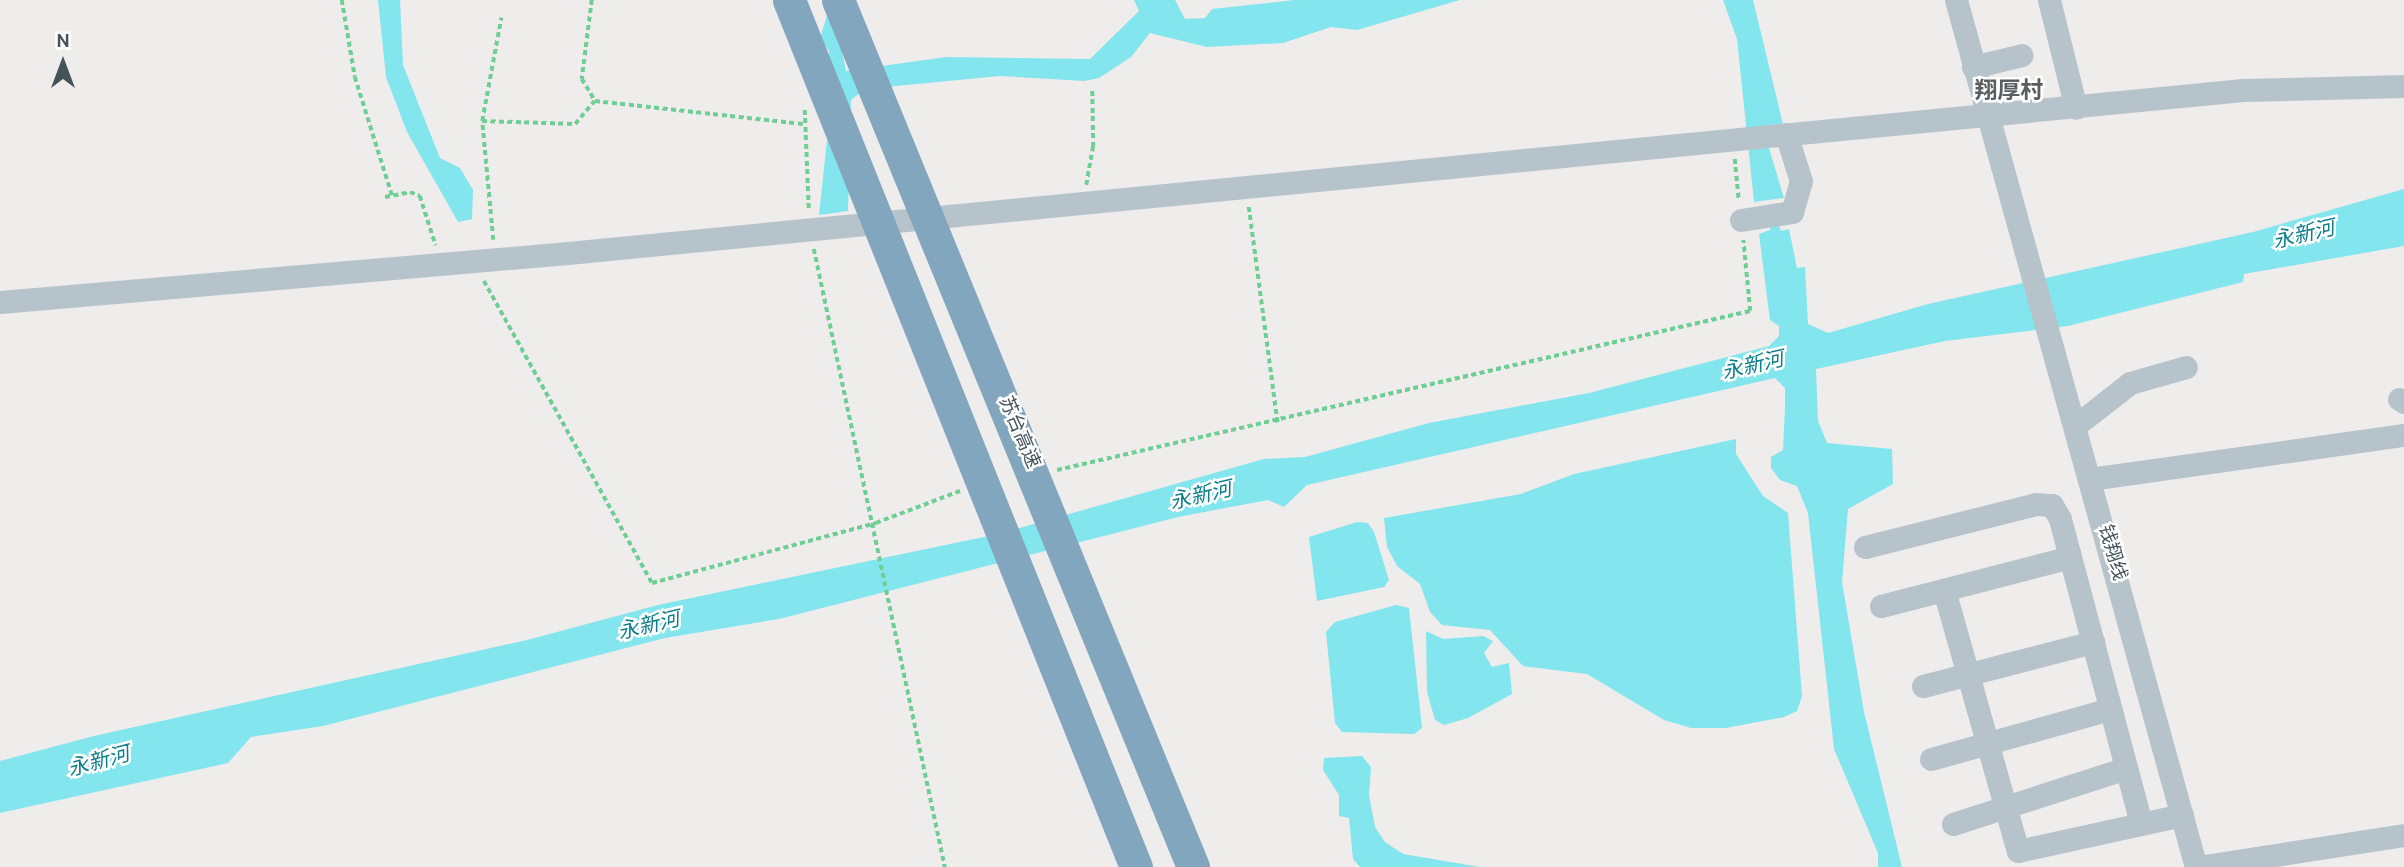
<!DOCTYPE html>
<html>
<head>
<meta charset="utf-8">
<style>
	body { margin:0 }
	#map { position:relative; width:2404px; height:867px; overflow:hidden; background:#efecec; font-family:Overpass,"Noto Sans SC",sans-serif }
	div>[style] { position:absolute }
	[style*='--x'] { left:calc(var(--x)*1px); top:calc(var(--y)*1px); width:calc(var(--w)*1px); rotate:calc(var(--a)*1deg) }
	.water>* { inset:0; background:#83e5ed }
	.path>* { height:3.5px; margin-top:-1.75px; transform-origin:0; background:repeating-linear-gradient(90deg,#6fce93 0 5px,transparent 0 8.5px) }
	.minor>* { height:23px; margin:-11.5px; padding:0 11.5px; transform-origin:11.5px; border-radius:11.5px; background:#b7c3ca }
	.highway>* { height:33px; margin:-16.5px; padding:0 16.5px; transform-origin:16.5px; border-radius:16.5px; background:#82a6bd }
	span { translate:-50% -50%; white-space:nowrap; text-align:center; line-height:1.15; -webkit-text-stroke:5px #fff; paint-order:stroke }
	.street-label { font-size:19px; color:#44525a }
	.water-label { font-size:21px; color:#0a7f8b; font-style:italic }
	.quarter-label { font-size:23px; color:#595e61; font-weight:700 }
	.north { position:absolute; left:28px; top:28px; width:70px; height:70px; -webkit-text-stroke:5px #fff; paint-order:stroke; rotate:0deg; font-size:19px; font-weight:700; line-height:28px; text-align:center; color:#44525a }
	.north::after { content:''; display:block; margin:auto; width:24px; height:32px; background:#44525a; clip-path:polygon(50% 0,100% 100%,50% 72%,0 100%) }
</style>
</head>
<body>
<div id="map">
	<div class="water">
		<div style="clip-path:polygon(378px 0,400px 0,403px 65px,440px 158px,460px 168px,473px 190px,472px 219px,458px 222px,407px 132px,386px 77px)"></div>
		<div style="clip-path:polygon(832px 0,846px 71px,946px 57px,1090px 59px,1139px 11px,1134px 0,1175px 0,1185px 19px,1205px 18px,1212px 9px,1294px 0,1460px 0,1357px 30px,1331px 27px,1283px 43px,1207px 47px,1150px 33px,1131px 57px,1099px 78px,1084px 81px,1000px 76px,865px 89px,851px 100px,848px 211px,819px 215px,831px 103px,829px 51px,820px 38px)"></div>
		<div style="clip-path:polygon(1723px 0,1753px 0,1783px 124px,1769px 125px,1769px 148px,1784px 198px,1754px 202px,1737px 39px)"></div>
		<div style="clip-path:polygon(2404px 189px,2404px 246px,2244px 274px,2243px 282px,2068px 326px,1945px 341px,1816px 369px,1818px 421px,1827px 443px,1892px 449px,1893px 484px,1848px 509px,1842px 582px,1864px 712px,1902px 867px,1878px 867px,1878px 853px,1834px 749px,1808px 513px,1797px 486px,1780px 480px,1771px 468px,1771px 457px,1783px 450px,1785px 408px,1785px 388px,1775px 378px,1307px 485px,1284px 507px,1268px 500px,1178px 517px,779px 619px,665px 638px,323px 726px,251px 737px,228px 763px,0 813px,0 761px,94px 736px,527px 640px,658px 605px,998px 534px,1264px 459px,1305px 457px,1429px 423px,1589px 393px,1769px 346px,1779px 336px,1779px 326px,1770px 320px,1759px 234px,1770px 230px,1771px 223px,1778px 223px,1781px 231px,1789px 229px,1797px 268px,1805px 267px,1808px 324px,1828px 333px,1928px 304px,2253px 232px)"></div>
		<div style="clip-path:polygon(1736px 439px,1736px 454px,1763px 496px,1788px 513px,1802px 696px,1797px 711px,1784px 717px,1726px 728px,1691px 728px,1664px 720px,1587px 674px,1523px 666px,1490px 630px,1442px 625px,1430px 612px,1420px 584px,1397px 566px,1387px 547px,1384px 518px,1521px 494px,1574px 474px)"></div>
		<div style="clip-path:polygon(1357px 522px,1368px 523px,1374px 532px,1389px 580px,1384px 587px,1317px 601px,1309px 537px)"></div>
		<div style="clip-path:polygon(1396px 605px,1409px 608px,1422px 728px,1414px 734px,1342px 732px,1335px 723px,1326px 632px,1335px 622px)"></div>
		<div style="clip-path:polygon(1426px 631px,1443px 639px,1483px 636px,1493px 641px,1484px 653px,1492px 667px,1509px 663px,1512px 694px,1468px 718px,1444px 725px,1435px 720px,1427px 692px)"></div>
		<div style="clip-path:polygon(1362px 756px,1371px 767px,1369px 795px,1375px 827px,1385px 842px,1403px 854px,1480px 867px,1360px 867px,1353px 859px,1349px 818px,1339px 816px,1339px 795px,1323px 770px,1324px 758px)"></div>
	</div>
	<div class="path">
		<div style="--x:342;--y:0;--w:78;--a:80.4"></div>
		<div style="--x:355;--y:77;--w:124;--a:72.6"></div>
		<div style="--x:592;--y:0;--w:80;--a:97.2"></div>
		<div style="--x:582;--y:79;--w:26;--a:59"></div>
		<div style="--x:595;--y:101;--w:209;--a:6.3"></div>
		<div style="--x:805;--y:110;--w:101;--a:87.7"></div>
		<div style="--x:482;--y:121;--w:93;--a:1.8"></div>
		<div style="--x:575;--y:124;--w:30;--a:-50"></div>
		<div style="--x:1735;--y:159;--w:42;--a:84.6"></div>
		<div style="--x:1086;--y:185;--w:39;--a:-80"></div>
		<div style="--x:1093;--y:147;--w:57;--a:-91"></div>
		<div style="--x:385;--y:197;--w:25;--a:-11"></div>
		<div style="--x:410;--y:192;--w:11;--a:22"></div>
		<div style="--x:420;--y:196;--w:52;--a:72.3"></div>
		<div style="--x:1249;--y:207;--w:219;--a:82.4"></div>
		<div style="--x:493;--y:240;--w:120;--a:-95.3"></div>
		<div style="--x:482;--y:121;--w:105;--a:-79.5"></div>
		<div style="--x:814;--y:249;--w:632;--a:78.03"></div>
		<div style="--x:484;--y:281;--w:346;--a:60.9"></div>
		<div style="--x:652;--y:583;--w:232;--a:-15"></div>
		<div style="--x:876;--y:523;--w:90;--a:-20.9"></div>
		<div style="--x:1057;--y:470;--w:711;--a:-12.92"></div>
		<div style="--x:1750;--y:311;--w:71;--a:-95.6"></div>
	</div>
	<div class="minor">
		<div style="--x:1956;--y:0;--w:900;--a:74.53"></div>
		<div style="--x:2049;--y:0;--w:111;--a:76"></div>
		<div style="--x:1973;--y:67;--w:50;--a:-13.8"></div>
		<div style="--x:1741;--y:220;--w:52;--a:-8.9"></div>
		<div style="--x:1792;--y:212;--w:32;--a:-74"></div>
		<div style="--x:1801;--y:181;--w:49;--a:-107.7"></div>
		<div style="--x:0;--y:302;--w:570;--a:-4.93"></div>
		<div style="--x:568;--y:253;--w:1683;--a:-5.56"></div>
		<div style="--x:2243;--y:90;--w:161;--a:-1.4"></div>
		<div style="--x:2399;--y:399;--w:6;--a:31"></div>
		<div style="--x:2075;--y:426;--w:70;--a:-38"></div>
		<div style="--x:2130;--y:383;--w:58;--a:-15.9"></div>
		<div style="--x:2090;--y:479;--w:317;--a:-8"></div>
		<div style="--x:1865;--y:547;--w:176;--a:-14.1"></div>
		<div style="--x:2036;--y:504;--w:16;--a:4"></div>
		<div style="--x:2052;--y:505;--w:16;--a:60"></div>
		<div style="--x:2060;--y:519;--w:315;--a:75.1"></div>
		<div style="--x:1944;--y:590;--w:271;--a:74.2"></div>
		<div style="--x:2018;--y:851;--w:168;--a:-12.4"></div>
		<div style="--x:1881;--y:606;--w:195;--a:-14.5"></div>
		<div style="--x:1923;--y:686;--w:176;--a:-14.5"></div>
		<div style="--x:1931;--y:759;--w:186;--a:-15.6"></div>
		<div style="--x:1953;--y:824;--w:182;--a:-17.9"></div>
		<div style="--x:2198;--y:867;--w:208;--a:-8.8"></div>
	</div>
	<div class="highway">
		<div style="--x:789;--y:0;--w:934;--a:68.19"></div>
		<div style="--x:838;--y:0;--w:937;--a:67.73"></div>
	</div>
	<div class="street-label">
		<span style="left:1018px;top:433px;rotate:67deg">苏台高速</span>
		<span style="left:2111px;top:553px;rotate:74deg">钱翔线</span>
	</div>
	<div class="water-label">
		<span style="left:2304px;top:236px;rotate:-13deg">永新河</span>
		<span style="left:1753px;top:367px;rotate:-13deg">永新河</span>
		<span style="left:1201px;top:497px;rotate:-13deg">永新河</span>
		<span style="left:649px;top:627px;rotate:-13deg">永新河</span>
		<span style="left:99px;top:763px;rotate:-15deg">永新河</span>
	</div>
	<div class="quarter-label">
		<span style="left:2009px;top:93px">翔厚村</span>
	</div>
	<div class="north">N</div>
</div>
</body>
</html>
